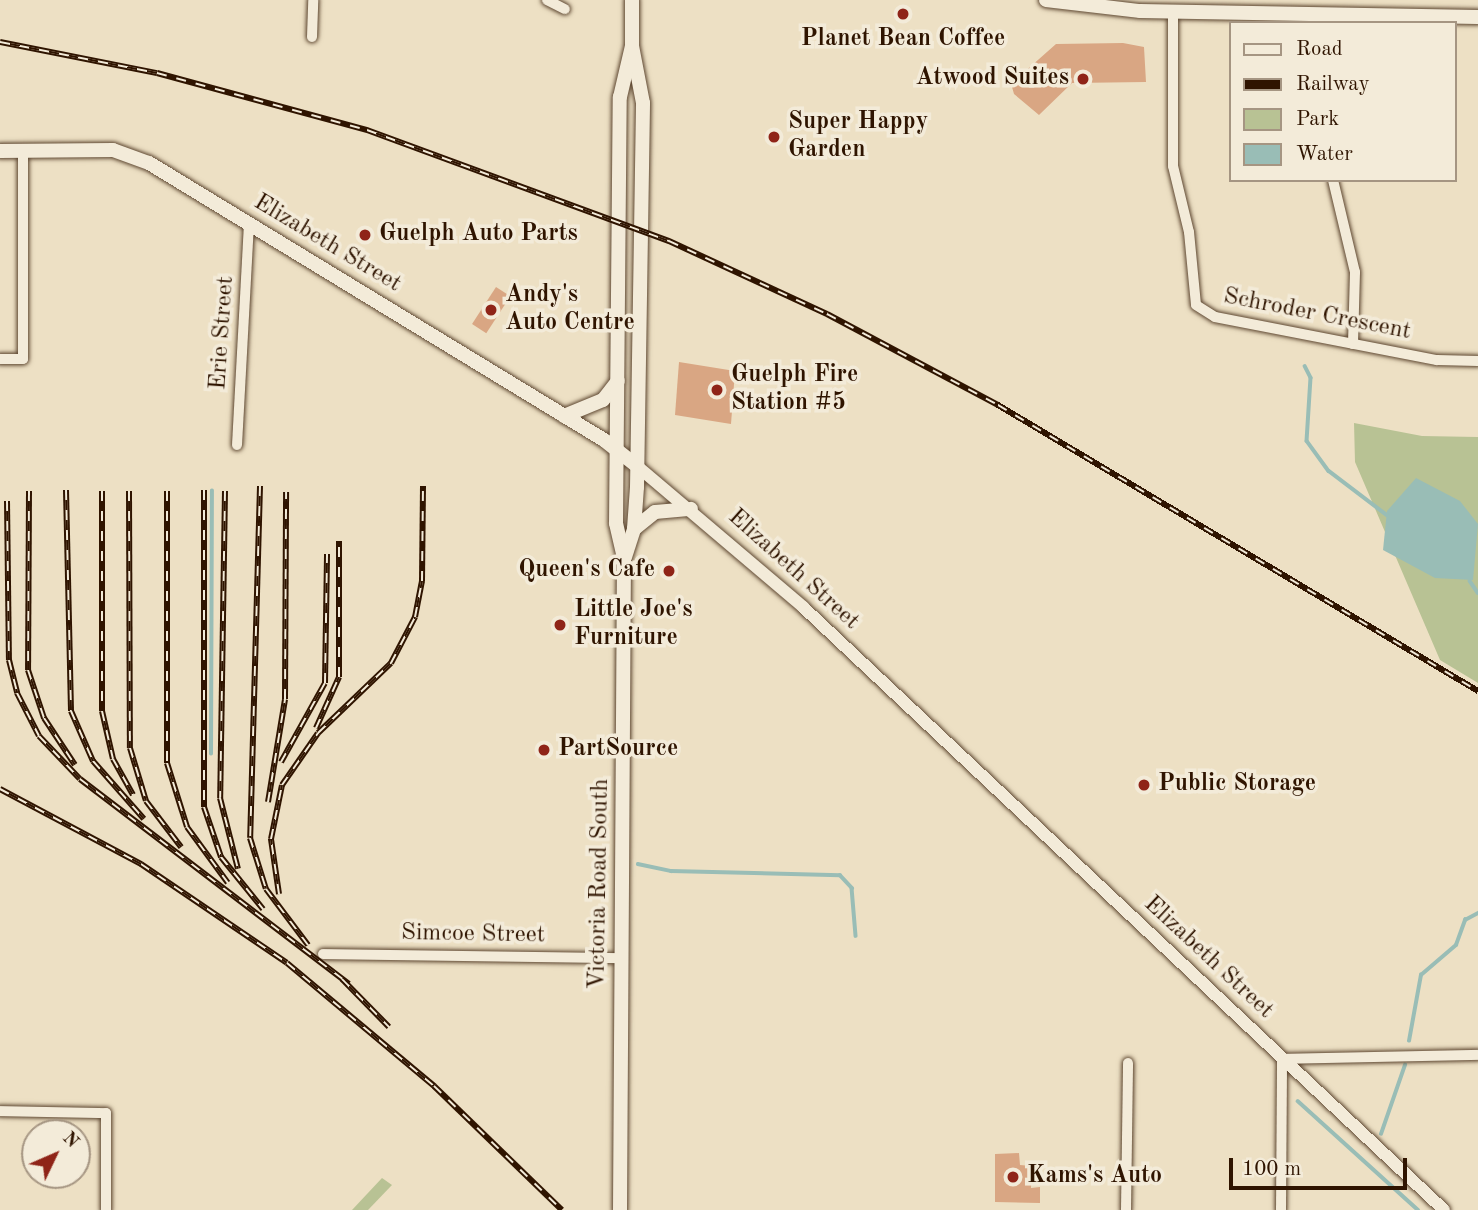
<!DOCTYPE html>
<html>
<head>
<meta charset="utf-8">
<style>
	body { margin:0 }
	#map { position:relative; width:1478px; height:1210px; overflow:hidden; background:#ede0c4; font-family:"Old Standard TT",serif }
	div>[style] { position:absolute }
	[style*='--x'] { left:calc(var(--x)*1px); top:calc(var(--y)*1px); width:calc(var(--w)*1px); rotate:calc(var(--a)*1deg) }
	.green>* { inset:0; background:#b8c294 }
	.water>* { inset:0; background:#99bdb6 }
	.stream>* { height:3.5px; margin:-1.75px; padding:0 1.75px; transform-origin:1.75px; border-radius:1.75px; background:#99bdb6 }
	.building>* { inset:0; background:#d9a683; transform-origin:0 0 }
	.roads { filter:drop-shadow(0 0 2px #5e4731) drop-shadow(0 0 2px #5e4731) }
	.minor>* { height:10px; margin:-5px; padding:0 5px; transform-origin:5px; border-radius:5px; background:#f3ebd9 }
	.tertiary>* { height:12px; margin:-6px; padding:0 6px; transform-origin:6px; border-radius:6px; background:#f3ebd9 }
	.secondary>* { height:14px; margin:-7px; padding:0 7px; transform-origin:7px; border-radius:7px; background:#f3ebd9 }
	.rail>* { height:6px; margin-top:-3px; transform-origin:0; background:repeating-linear-gradient(90deg,#f3ebd9 0 10px,#2f1400 0 20px); box-sizing:border-box; border-block:2px solid #2f1400 }
	.dots>* { width:19px; height:19px; translate:-50% -50%; box-sizing:border-box; border:4px solid #f3ebd9; border-radius:50% }
	span { translate:-50% -50%; white-space:nowrap; text-align:center; line-height:1.15; -webkit-text-stroke:7px #f3ebd9; paint-order:stroke }
	.poi-label { font-size:24px; color:#2f1400; font-weight:700 }
	.right { translate:-100% -50%; text-align:right }
	.left { translate:0 -50%; text-align:left }
	.street-label { font-size:24px; color:#2f1400 }
	.legend { position:absolute; left:1229px; top:21px; width:228px; height:161px; box-sizing:border-box; background:#f3ebd9; border:2px solid #a59582; margin:0; padding:9px 12px; list-style:none; font-size:21px; color:#2f1400 }
	.legend li { display:flex; align-items:center; gap:14px; height:35px }
	.legend b { width:35px; border:2px solid #a59582 }
	.north { position:absolute; left:21px; top:1119px; width:70px; height:70px; box-sizing:border-box; background:#f3ebd9; border:2px solid #a59582; border-radius:50%; rotate:46deg; font-size:19px; font-weight:700; line-height:28px; text-align:center; color:#2f1400 }
	.north::after { content:''; display:block; margin:auto; width:24px; height:32px; background:#8f2418; clip-path:polygon(50% 0,100% 100%,50% 72%,0 100%) }
	.scale { position:absolute; left:1229px; top:1158px; width:178px; height:32px; box-sizing:border-box; border:4px solid #2f1400; border-top:0; padding-left:9px; font-size:21px; line-height:24px; white-space:nowrap; color:#2f1400; -webkit-text-stroke:5px #f3ebd9; paint-order:stroke }
</style>
</head>
<body>
<div id="map">
	<div class="green">
		<div style="clip-path:polygon(1354px 423px,1422px 436px,1478px 437px,1478px 683px,1440px 660px,1355px 462px)"></div>
		<div style="clip-path:polygon(382px 1178px,392px 1185px,368px 1210px,352px 1210px)"></div>
	</div>
	<div class="water">
		<div style="clip-path:polygon(1416px 478px,1460px 501px,1478px 524px,1473px 580px,1435px 578px,1383px 550px,1387px 511px)"></div>
	</div>
	<div class="stream">
		<div style="--x:1305;--y:366;--w:13;--a:63"></div>
		<div style="--x:1311;--y:378;--w:63;--a:93.6"></div>
		<div style="--x:1307;--y:441;--w:37;--a:54"></div>
		<div style="--x:1329;--y:471;--w:73;--a:37.2"></div>
		<div style="--x:1470;--y:581;--w:14;--a:56"></div>
		<div style="--x:211;--y:754;--w:263;--a:-89.8"></div>
		<div style="--x:638;--y:864;--w:34;--a:12"></div>
		<div style="--x:671;--y:871;--w:169;--a:1.4"></div>
		<div style="--x:840;--y:875;--w:18;--a:47"></div>
		<div style="--x:852;--y:888;--w:48;--a:85.2"></div>
		<div style="--x:1409;--y:1041;--w:67;--a:-79.7"></div>
		<div style="--x:1421;--y:975;--w:46;--a:-40.6"></div>
		<div style="--x:1456;--y:945;--w:27;--a:-70"></div>
		<div style="--x:1465;--y:920;--w:15;--a:-28"></div>
		<div style="--x:1298;--y:1101;--w:162;--a:42.2"></div>
		<div style="--x:1381;--y:1134;--w:73;--a:-70.8"></div>
	</div>
	<div class="building">
		<div style="clip-path:polygon(1123px 43px,1144px 47px,1146px 82px,1072px 83px,1039px 115px,1014px 94px,1012px 87px,1021px 75px,1056px 44px)"></div>
		<div style="left:496px;top:287px;width:17px;height:44px;rotate:33deg"></div>
		<div style="clip-path:polygon(679px 362px,735px 371px,731px 424px,675px 415px)"></div>
		<div style="clip-path:polygon(1019px 1153px,1020px 1165px,1032px 1166px,1031px 1188px,1040px 1187px,1040px 1203px,995px 1202px,995px 1154px)"></div>
	</div>
	<div class="roads">
		<div class="minor">
			<div style="--x:547;--y:0;--w:20;--a:27"></div>
			<div style="--x:1173;--y:11;--w:155;--a:90"></div>
			<div style="--x:1173;--y:166;--w:68;--a:76.4"></div>
			<div style="--x:1189;--y:232;--w:73;--a:84.5"></div>
			<div style="--x:1196;--y:305;--w:22;--a:32"></div>
			<div style="--x:1215;--y:317;--w:226;--a:11"></div>
			<div style="--x:1437;--y:360;--w:41;--a:1.4"></div>
			<div style="--x:312;--y:37;--w:37;--a:-88"></div>
			<div style="--x:1333;--y:180;--w:95;--a:76.6"></div>
			<div style="--x:1355;--y:272;--w:72;--a:91.6"></div>
			<div style="--x:0;--y:359;--w:23;--a:0"></div>
			<div style="--x:23;--y:359;--w:209;--a:-90"></div>
			<div style="--x:237;--y:445;--w:222;--a:-86.9"></div>
			<div style="--x:323;--y:954;--w:298;--a:0.8"></div>
			<div style="--x:0;--y:1111;--w:106;--a:1.1"></div>
			<div style="--x:106;--y:1113;--w:97;--a:90"></div>
			<div style="--x:1126;--y:1210;--w:147;--a:-89.2"></div>
			<div style="--x:1281;--y:1210;--w:151;--a:-89.6"></div>
			<div style="--x:1282;--y:1059;--w:196;--a:-1.2"></div>
		</div>
		<div class="tertiary">
			<div style="--x:637;--y:466;--w:218;--a:40.3"></div>
			<div style="--x:803;--y:607;--w:880;--a:43.25"></div>
		</div>
		<div class="secondary">
			<div style="--x:1046;--y:0;--w:95;--a:6.7"></div>
			<div style="--x:1140;--y:11;--w:338;--a:1"></div>
			<div style="--x:0;--y:151;--w:113;--a:-0.5"></div>
			<div style="--x:113;--y:150;--w:38;--a:20"></div>
			<div style="--x:149;--y:163;--w:533;--a:31.33"></div>
			<div style="--x:604;--y:440;--w:42;--a:38.2"></div>
			<div style="--x:564;--y:416;--w:42;--a:-22.3"></div>
			<div style="--x:603;--y:400;--w:24;--a:-52"></div>
			<div style="--x:634;--y:529;--w:27;--a:-39"></div>
			<div style="--x:655;--y:512;--w:36;--a:-5"></div>
			<div style="--x:625;--y:557;--w:29;--a:-72"></div>
			<div style="--x:634;--y:529;--w:42;--a:-85.9"></div>
			<div style="--x:637;--y:487;--w:384;--a:-89.1"></div>
			<div style="--x:643;--y:103;--w:58;--a:-100.9"></div>
			<div style="--x:632;--y:46;--w:46;--a:-90"></div>
			<div style="--x:620;--y:1210;--w:652;--a:-89.65"></div>
			<div style="--x:624;--y:558;--w:36;--a:-103"></div>
			<div style="--x:616;--y:523;--w:426;--a:-89.5"></div>
			<div style="--x:620;--y:97;--w:52;--a:-76.8"></div>
		</div>
	</div>
	<div class="rail">
		<div style="--x:0;--y:42;--w:160;--a:11.2"></div>
		<div style="--x:157;--y:73;--w:218;--a:15.2"></div>
		<div style="--x:367;--y:130;--w:322;--a:20.2"></div>
		<div style="--x:669;--y:241;--w:174;--a:24.8"></div>
		<div style="--x:827;--y:314;--w:194;--a:28"></div>
		<div style="--x:998;--y:405;--w:559;--a:30.79"></div>
		<div style="--x:260;--y:486;--w:352;--a:91.6"></div>
		<div style="--x:250;--y:838;--w:53;--a:72.6"></div>
		<div style="--x:266;--y:889;--w:70;--a:53.1"></div>
		<div style="--x:66;--y:490;--w:221;--a:88.7"></div>
		<div style="--x:71;--y:711;--w:55;--a:66.3"></div>
		<div style="--x:93;--y:761;--w:77;--a:48.7"></div>
		<div style="--x:204;--y:490;--w:317;--a:90"></div>
		<div style="--x:204;--y:807;--w:53;--a:71.2"></div>
		<div style="--x:221;--y:857;--w:67;--a:51.1"></div>
		<div style="--x:29;--y:491;--w:179;--a:90.3"></div>
		<div style="--x:28;--y:670;--w:51;--a:71.6"></div>
		<div style="--x:44;--y:718;--w:56;--a:56.6"></div>
		<div style="--x:102;--y:491;--w:220;--a:90"></div>
		<div style="--x:102;--y:711;--w:49;--a:77.1"></div>
		<div style="--x:113;--y:759;--w:41;--a:60.9"></div>
		<div style="--x:129;--y:491;--w:257;--a:89.8"></div>
		<div style="--x:130;--y:748;--w:55;--a:73.2"></div>
		<div style="--x:146;--y:801;--w:58;--a:52.7"></div>
		<div style="--x:167;--y:491;--w:272;--a:90"></div>
		<div style="--x:167;--y:763;--w:67;--a:72.6"></div>
		<div style="--x:187;--y:827;--w:69;--a:53.8"></div>
		<div style="--x:225;--y:491;--w:307;--a:90.9"></div>
		<div style="--x:220;--y:798;--w:73;--a:75.8"></div>
		<div style="--x:7;--y:501;--w:159;--a:89.3"></div>
		<div style="--x:9;--y:660;--w:34;--a:76"></div>
		<div style="--x:17;--y:693;--w:48;--a:62.9"></div>
		<div style="--x:39;--y:736;--w:59;--a:46.4"></div>
		<div style="--x:80;--y:779;--w:338;--a:37.3"></div>
		<div style="--x:316;--y:728;--w:56;--a:-65.7"></div>
		<div style="--x:339;--y:677;--w:136;--a:-90"></div>
		<div style="--x:281;--y:762;--w:90;--a:-60.9"></div>
		<div style="--x:325;--y:683;--w:129;--a:-89.1"></div>
		<div style="--x:0;--y:789;--w:160;--a:28"></div>
		<div style="--x:141;--y:864;--w:176;--a:34.1"></div>
		<div style="--x:287;--y:963;--w:192;--a:39.9"></div>
		<div style="--x:434;--y:1086;--w:178;--a:44.1"></div>
		<div style="--x:268;--y:802;--w:104;--a:-80.6"></div>
		<div style="--x:285;--y:699;--w:207;--a:-89.7"></div>
		<div style="--x:279;--y:894;--w:56;--a:-98.3"></div>
		<div style="--x:271;--y:839;--w:55;--a:-78.5"></div>
		<div style="--x:282;--y:785;--w:63;--a:-55.3"></div>
		<div style="--x:318;--y:733;--w:101;--a:-43.8"></div>
		<div style="--x:391;--y:663;--w:52;--a:-62.4"></div>
		<div style="--x:415;--y:617;--w:37;--a:-79"></div>
		<div style="--x:422;--y:581;--w:95;--a:-89.4"></div>
		<div style="--x:342;--y:979;--w:67;--a:45.6"></div>
	</div>
	<div class="dots">
		<div style="left:903px;top:14px;background:#8f2418"></div>
		<div style="left:1083px;top:79px;background:#8f2418"></div>
		<div style="left:774px;top:137px;background:#8f2418"></div>
		<div style="left:365px;top:235px;background:#8f2418"></div>
		<div style="left:491px;top:310px;background:#8f2418"></div>
		<div style="left:717px;top:390px;background:#8f2418"></div>
		<div style="left:669px;top:571px;background:#8f2418"></div>
		<div style="left:560px;top:625px;background:#8f2418"></div>
		<div style="left:544px;top:750px;background:#8f2418"></div>
		<div style="left:1144px;top:785px;background:#8f2418"></div>
		<div style="left:1013px;top:1177px;background:#8f2418"></div>
	</div>
	<div class="poi-label">
		<span style="left:903px;top:40px">Planet Bean Coffee</span>
		<span class="right" style="left:1069px;top:79px">Atwood Suites</span>
		<span class="left" style="left:788px;top:137px">Super Happy<br>Garden</span>
		<span class="left" style="left:379px;top:235px">Guelph Auto Parts</span>
		<span class="left" style="left:505px;top:310px">Andy's<br>Auto Centre</span>
		<span class="left" style="left:731px;top:390px">Guelph Fire<br>Station #5</span>
		<span class="right" style="left:655px;top:571px">Queen's Cafe</span>
		<span class="left" style="left:574px;top:625px">Little Joe's<br>Furniture</span>
		<span class="left" style="left:558px;top:750px">PartSource</span>
		<span class="left" style="left:1158px;top:785px">Public Storage</span>
		<span class="left" style="left:1027px;top:1177px">Kams's Auto</span>
	</div>
	<div class="street-label">
		<span style="left:327px;top:244px;rotate:31deg">Elizabeth Street</span>
		<span style="left:1317px;top:315px;rotate:11deg">Schroder Crescent</span>
		<span style="left:223px;top:333px;rotate:-86deg">Erie Street</span>
		<span style="left:793px;top:570px;rotate:42deg">Elizabeth Street</span>
		<span style="left:600px;top:884px;rotate:-89deg">Victoria Road South</span>
		<span style="left:473px;top:935px;rotate:1deg">Simcoe Street</span>
		<span style="left:1208px;top:958px;rotate:43deg">Elizabeth Street</span>
	</div>
	<ul class="legend">
	<li><b style="height:9px;background:#f3ebd9"></b>Road</li>
	<li><b style="height:9px;background:#2f1400"></b>Railway</li>
	<li><b style="height:19px;background:#b8c294"></b>Park</li>
	<li><b style="height:19px;background:#99bdb6"></b>Water</li>
	</ul>
	<div class="north">N</div>
	<div class="scale">100 m</div>
</div>
</body>
</html>
